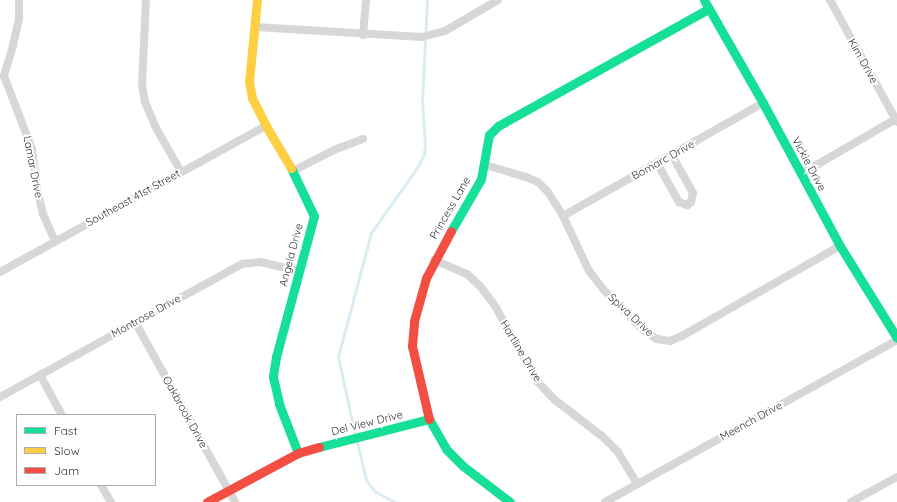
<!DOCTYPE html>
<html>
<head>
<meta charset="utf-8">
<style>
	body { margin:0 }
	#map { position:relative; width:897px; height:502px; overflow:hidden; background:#fff; font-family:Quicksand,sans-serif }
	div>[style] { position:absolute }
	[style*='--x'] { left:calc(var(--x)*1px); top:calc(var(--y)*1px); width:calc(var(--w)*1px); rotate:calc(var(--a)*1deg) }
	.stream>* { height:2.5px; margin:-1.25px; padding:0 1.25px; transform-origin:1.25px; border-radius:1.25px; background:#ddebf3 }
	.street>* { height:8px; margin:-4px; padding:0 4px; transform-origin:4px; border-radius:4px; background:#d7d7d7 }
	.fast>* { height:9px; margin:-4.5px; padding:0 4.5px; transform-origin:4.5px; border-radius:4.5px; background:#16e098 }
	.slow>* { height:9px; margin:-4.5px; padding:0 4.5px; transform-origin:4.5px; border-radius:4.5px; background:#ffcf43 }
	.jam>* { height:9px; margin:-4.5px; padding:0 4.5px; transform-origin:4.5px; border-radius:4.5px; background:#f24e42 }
	span { translate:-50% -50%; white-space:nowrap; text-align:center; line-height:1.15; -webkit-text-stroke:4px #fff; paint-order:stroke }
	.street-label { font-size:11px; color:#333 }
	.legend { position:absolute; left:16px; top:414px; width:140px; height:72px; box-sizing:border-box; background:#fff; border:1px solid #adadad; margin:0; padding:5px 7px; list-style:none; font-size:12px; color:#333 }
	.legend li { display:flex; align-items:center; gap:8px; height:20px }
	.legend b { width:20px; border:1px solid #adadad }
</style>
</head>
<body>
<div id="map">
	<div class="stream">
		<div style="--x:355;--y:435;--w:80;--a:-102.3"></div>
		<div style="--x:338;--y:357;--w:128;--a:-75.1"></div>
		<div style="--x:371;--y:233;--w:80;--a:-54.7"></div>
		<div style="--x:417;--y:168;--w:16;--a:-63"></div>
		<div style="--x:424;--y:154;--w:9;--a:-84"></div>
		<div style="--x:425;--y:145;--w:45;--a:-93.8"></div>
		<div style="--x:422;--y:100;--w:100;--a:-87.1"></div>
		<div style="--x:357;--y:441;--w:41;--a:76"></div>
		<div style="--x:367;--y:481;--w:13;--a:51"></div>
		<div style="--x:375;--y:491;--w:23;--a:29"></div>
	</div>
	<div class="street">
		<div style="--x:19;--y:0;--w:19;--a:90"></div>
		<div style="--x:19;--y:19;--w:28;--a:103"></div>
		<div style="--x:13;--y:46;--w:31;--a:107"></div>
		<div style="--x:4;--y:76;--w:78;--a:69"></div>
		<div style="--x:32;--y:149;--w:35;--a:83"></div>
		<div style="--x:36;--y:184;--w:31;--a:77"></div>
		<div style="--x:43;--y:214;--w:30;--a:66"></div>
		<div style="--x:146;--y:0;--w:84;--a:92.7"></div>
		<div style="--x:142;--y:84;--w:18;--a:81"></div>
		<div style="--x:145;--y:102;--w:26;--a:67"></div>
		<div style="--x:155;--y:126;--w:53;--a:60.5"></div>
		<div style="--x:830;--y:0;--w:139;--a:61.2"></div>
		<div style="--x:255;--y:27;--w:167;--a:3.4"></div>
		<div style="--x:422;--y:37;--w:24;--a:-15"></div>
		<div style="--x:445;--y:31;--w:61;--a:-30.3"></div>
		<div style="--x:363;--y:35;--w:35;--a:-85"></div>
		<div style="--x:657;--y:163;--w:45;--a:60.6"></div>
		<div style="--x:679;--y:202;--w:9;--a:21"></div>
		<div style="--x:687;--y:205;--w:5;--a:-37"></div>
		<div style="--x:691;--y:202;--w:9;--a:-77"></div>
		<div style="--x:693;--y:193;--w:43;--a:-118.9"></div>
		<div style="--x:485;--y:165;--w:43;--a:16.3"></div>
		<div style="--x:526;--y:177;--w:13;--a:23"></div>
		<div style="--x:538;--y:182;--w:14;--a:45"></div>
		<div style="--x:548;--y:192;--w:28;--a:58"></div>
		<div style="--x:563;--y:216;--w:61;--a:64.7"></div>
		<div style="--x:589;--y:271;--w:24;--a:52"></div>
		<div style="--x:604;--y:290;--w:54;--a:45.7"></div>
		<div style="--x:642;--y:329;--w:18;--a:34"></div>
		<div style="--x:657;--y:339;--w:13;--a:9"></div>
		<div style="--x:670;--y:341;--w:13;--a:-23"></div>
		<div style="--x:682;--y:336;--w:182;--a:-29.7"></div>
		<div style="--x:293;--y:171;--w:46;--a:-27.1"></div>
		<div style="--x:334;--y:150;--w:31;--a:-21"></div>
		<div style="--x:801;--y:174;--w:110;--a:-30.1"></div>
		<div style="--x:563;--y:216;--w:230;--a:-29.5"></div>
		<div style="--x:434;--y:260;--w:36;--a:23"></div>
		<div style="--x:467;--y:274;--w:18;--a:43"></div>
		<div style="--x:480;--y:286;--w:25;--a:53"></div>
		<div style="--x:495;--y:306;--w:86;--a:60.8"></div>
		<div style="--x:537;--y:381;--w:26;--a:47"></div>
		<div style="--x:555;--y:400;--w:61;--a:37.6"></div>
		<div style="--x:603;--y:437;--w:21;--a:45"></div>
		<div style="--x:618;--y:452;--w:37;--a:59"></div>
		<div style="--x:0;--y:272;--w:303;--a:-28.8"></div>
		<div style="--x:135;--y:322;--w:206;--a:60.9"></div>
		<div style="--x:40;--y:375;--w:46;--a:61.2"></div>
		<div style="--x:0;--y:397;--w:276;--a:-28.8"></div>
		<div style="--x:242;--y:264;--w:18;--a:-6"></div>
		<div style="--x:260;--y:262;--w:40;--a:13"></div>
		<div style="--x:101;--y:485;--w:20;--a:60"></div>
		<div style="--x:605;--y:502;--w:334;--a:-29"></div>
		<div style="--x:851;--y:502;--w:52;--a:-28.5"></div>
	</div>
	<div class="fast">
		<div style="--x:704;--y:0;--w:119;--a:60.2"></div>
		<div style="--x:763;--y:103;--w:162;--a:61.7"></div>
		<div style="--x:840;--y:246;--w:108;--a:58.2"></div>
		<div style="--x:291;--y:168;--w:53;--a:64.4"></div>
		<div style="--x:314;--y:216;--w:146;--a:105.1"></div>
		<div style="--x:276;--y:357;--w:20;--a:99"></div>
		<div style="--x:273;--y:377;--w:28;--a:77"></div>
		<div style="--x:279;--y:404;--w:53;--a:68.8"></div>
		<div style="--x:451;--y:231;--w:60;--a:-60"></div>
		<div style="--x:481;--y:179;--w:45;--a:-79.7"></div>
		<div style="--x:489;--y:135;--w:13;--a:-45"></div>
		<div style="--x:498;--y:126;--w:240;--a:-29.1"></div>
		<div style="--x:319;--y:447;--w:114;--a:-14.3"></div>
		<div style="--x:429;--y:419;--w:34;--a:60"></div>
		<div style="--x:446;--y:449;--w:24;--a:45"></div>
		<div style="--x:463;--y:466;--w:59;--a:37.5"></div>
	</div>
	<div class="slow">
		<div style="--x:257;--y:0;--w:82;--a:95.6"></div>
		<div style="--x:249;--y:82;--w:16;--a:79"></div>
		<div style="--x:252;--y:98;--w:31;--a:63"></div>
		<div style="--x:266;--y:126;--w:49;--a:59.2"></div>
	</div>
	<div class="jam">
		<div style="--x:429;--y:419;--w:75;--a:-103.1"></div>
		<div style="--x:412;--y:346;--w:25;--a:-85"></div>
		<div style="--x:414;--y:321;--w:45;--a:-74.4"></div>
		<div style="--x:426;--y:278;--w:53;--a:-62"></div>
		<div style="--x:207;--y:502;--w:103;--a:-28.3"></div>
		<div style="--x:298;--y:453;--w:22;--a:-16"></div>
	</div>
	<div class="street-label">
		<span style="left:863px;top:61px;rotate:61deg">Kim Drive</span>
		<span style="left:663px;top:160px;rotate:-29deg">Bomarc Drive</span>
		<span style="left:809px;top:164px;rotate:62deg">Vickie Drive</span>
		<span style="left:33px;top:167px;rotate:79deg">Lamar Drive</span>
		<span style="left:133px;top:198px;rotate:-29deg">Southeast 41st Street</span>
		<span style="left:450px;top:208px;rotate:-60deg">Princess Lane</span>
		<span style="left:291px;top:255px;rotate:-75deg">Angela Drive</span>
		<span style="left:631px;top:315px;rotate:43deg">Spiva Drive</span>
		<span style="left:146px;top:316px;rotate:-29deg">Montrose Drive</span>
		<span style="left:521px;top:351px;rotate:59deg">Hartline Drive</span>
		<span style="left:185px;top:412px;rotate:61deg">Oakbrook Drive</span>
		<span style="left:751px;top:421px;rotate:-29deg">Meench Drive</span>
		<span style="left:367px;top:423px;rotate:-14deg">Del View Drive</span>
	</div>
	<ul class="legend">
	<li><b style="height:5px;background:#16e098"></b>Fast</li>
	<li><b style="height:5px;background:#ffcf43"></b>Slow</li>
	<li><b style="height:5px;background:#f24e42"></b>Jam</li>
	</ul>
</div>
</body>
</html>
